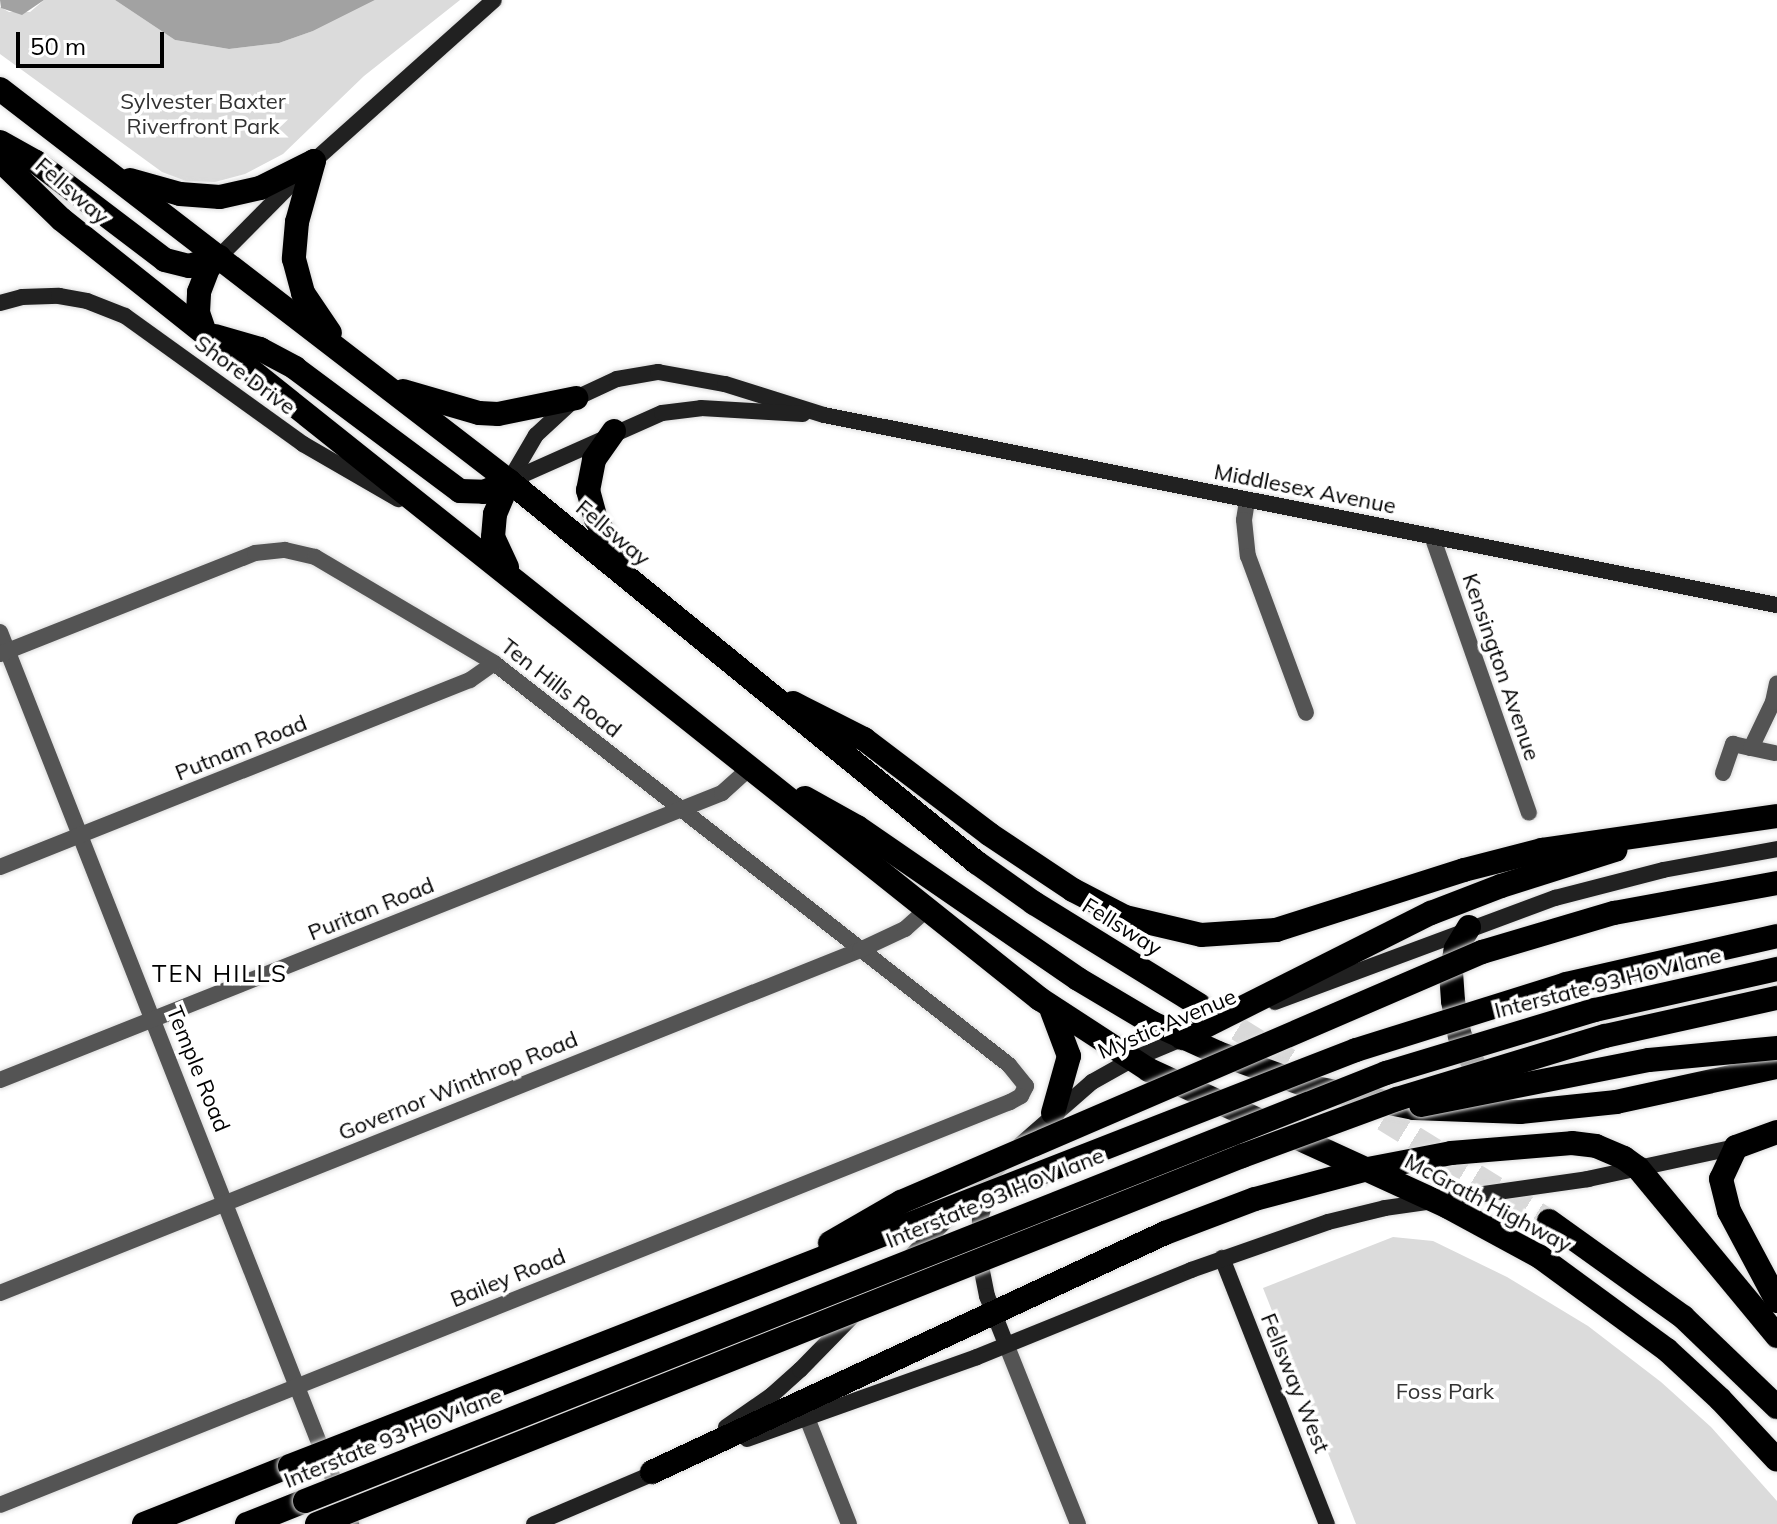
<!DOCTYPE html>
<html>
<head>
<meta charset="utf-8">
<style>
	body { margin:0 }
	#map { position:relative; width:1777px; height:1524px; overflow:hidden; background:#fff; font-family:Mulish,sans-serif }
	div>[style] { position:absolute }
	[style*='--x'] { left:calc(var(--x)*1px); top:calc(var(--y)*1px); width:calc(var(--w)*1px); rotate:calc(var(--a)*1deg) }
	.green>* { inset:0; background:#dbdbdb }
	.water>* { inset:0; background:#a2a2a2 }
	.highway-tunnel>* { height:24px; margin-top:-12px; transform-origin:0; background:repeating-linear-gradient(90deg,#d9d9d9 0 24px,transparent 0 36px) }
	.roads { filter:drop-shadow(0 0 2px #dbdbdb) drop-shadow(0 0 2px #dbdbdb) }
	.street>* { height:16px; margin:-8px; padding:0 8px; transform-origin:8px; border-radius:8px; background:#545454 }
	.secondary>* { height:16px; margin:-8px; padding:0 8px; transform-origin:8px; border-radius:8px; background:#212121 }
	.highway>* { height:24px; margin:-12px; padding:0 12px; transform-origin:12px; border-radius:12px; background:#000 }
	.bridges { filter:drop-shadow(0 0 2px #dbdbdb) drop-shadow(0 0 2px #dbdbdb) }
	.highway-bridge>* { height:24px; margin:-12px; padding:0 12px; transform-origin:12px; border-radius:12px; background:#000 }
	span { translate:-50% -50%; white-space:nowrap; text-align:center; line-height:1.15; -webkit-text-stroke:7px #fff; paint-order:stroke }
	.park-label { font-size:22px; color:#323232 }
	.street-label { font-size:22px; color:#000 }
	.neighbourhood-label { font-size:24px; color:#000; letter-spacing:2px }
	.scale { position:absolute; left:16px; top:32px; width:148px; height:36px; box-sizing:border-box; border:4px solid #000; border-top:0; padding-left:10px; font-size:24px; line-height:28px; white-space:nowrap; color:#000; -webkit-text-stroke:6px #fff; paint-order:stroke }
</style>
</head>
<body>
<div id="map">
	<div class="green">
		<div style="clip-path:polygon(44px 0,115px 0,175px 40px,229px 49px,279px 43px,313px 31px,375px 0,460px 0,364px 76px,283px 154px,245px 174px,215px 182px,186px 181px,162px 172px,0 54px,0 7px,9px 12px,30px 12px)"></div>
		<div style="clip-path:polygon(1393px 1237px,1433px 1241px,1507px 1277px,1588px 1326px,1661px 1382px,1711px 1427px,1777px 1501px,1777px 1524px,1356px 1524px,1263px 1288px)"></div>
	</div>
	<div class="water">
		<div style="clip-path:polygon(0 0,44px 0,22px 15px,1px 8px)"></div>
		<div style="clip-path:polygon(115px 0,375px 0,313px 31px,279px 43px,229px 49px,175px 40px)"></div>
	</div>
	<div class="highway-tunnel">
		<div style="--x:1207;--y:1010;--w:132;--a:31.6"></div>
		<div style="--x:1353;--y:1100;--w:230;--a:31.7"></div>
	</div>
	<div class="roads">
		<div class="street">
			<div style="--x:1247;--y:501;--w:19;--a:99"></div>
			<div style="--x:1244;--y:520;--w:36;--a:84"></div>
			<div style="--x:1248;--y:556;--w:167;--a:69.7"></div>
			<div style="--x:1432;--y:536;--w:293;--a:70.7"></div>
			<div style="--x:0;--y:632;--w:959;--a:68.52"></div>
			<div style="--x:0;--y:654;--w:274;--a:-21.6"></div>
			<div style="--x:255;--y:553;--w:30;--a:-6"></div>
			<div style="--x:285;--y:550;--w:31;--a:13"></div>
			<div style="--x:315;--y:557;--w:208;--a:30.6"></div>
			<div style="--x:494;--y:663;--w:653;--a:37.97"></div>
			<div style="--x:1009;--y:1065;--w:27;--a:51"></div>
			<div style="--x:1026;--y:1086;--w:11;--a:117"></div>
			<div style="--x:1021;--y:1096;--w:13;--a:151"></div>
			<div style="--x:1010;--y:1102;--w:1087;--a:158.25"></div>
			<div style="--x:1751;--y:748;--w:24;--a:12"></div>
			<div style="--x:1723;--y:773;--w:31;--a:-71"></div>
			<div style="--x:1733;--y:744;--w:18;--a:13"></div>
			<div style="--x:1751;--y:748;--w:51;--a:-64.4"></div>
			<div style="--x:1773;--y:702;--w:19;--a:-78"></div>
			<div style="--x:0;--y:867;--w:506;--a:-21.7"></div>
			<div style="--x:470;--y:680;--w:29;--a:-35"></div>
			<div style="--x:0;--y:1080;--w:777;--a:-21.68"></div>
			<div style="--x:722;--y:793;--w:38;--a:-42"></div>
			<div style="--x:0;--y:1293;--w:926;--a:-21.74"></div>
			<div style="--x:860;--y:950;--w:50;--a:-25"></div>
			<div style="--x:905;--y:929;--w:28;--a:-42"></div>
			<div style="--x:1006;--y:1344;--w:194;--a:68.2"></div>
			<div style="--x:807;--y:1418;--w:114;--a:68.4"></div>
		</div>
		<div class="secondary">
			<div style="--x:219;--y:257;--w:135;--a:-45.3"></div>
			<div style="--x:314;--y:161;--w:241;--a:-41.8"></div>
			<div style="--x:0;--y:303;--w:23;--a:-15"></div>
			<div style="--x:22;--y:297;--w:37;--a:-2"></div>
			<div style="--x:59;--y:296;--w:28;--a:10"></div>
			<div style="--x:87;--y:301;--w:41;--a:21.5"></div>
			<div style="--x:125;--y:316;--w:219;--a:35.7"></div>
			<div style="--x:303;--y:444;--w:110;--a:30.1"></div>
			<div style="--x:509;--y:481;--w:53;--a:-59.6"></div>
			<div style="--x:536;--y:435;--w:54;--a:-42.8"></div>
			<div style="--x:576;--y:398;--w:45;--a:-24.9"></div>
			<div style="--x:617;--y:379;--w:42;--a:-9.7"></div>
			<div style="--x:658;--y:372;--w:68;--a:10.2"></div>
			<div style="--x:725;--y:384;--w:104;--a:17.4"></div>
			<div style="--x:824;--y:415;--w:972;--a:11.28"></div>
			<div style="--x:509;--y:481;--w:167;--a:-24"></div>
			<div style="--x:662;--y:413;--w:39;--a:-7"></div>
			<div style="--x:701;--y:408;--w:102;--a:3.4"></div>
			<div style="--x:1275;--y:1002;--w:299;--a:-20.4"></div>
			<div style="--x:1555;--y:898;--w:112;--a:-14.5"></div>
			<div style="--x:1663;--y:870;--w:116;--a:-10.4"></div>
			<div style="--x:1020;--y:1145;--w:96;--a:-41.2"></div>
			<div style="--x:1092;--y:1082;--w:45;--a:-29.4"></div>
			<div style="--x:1131;--y:1060;--w:60;--a:-22.7"></div>
			<div style="--x:989;--y:1188;--w:33;--a:106"></div>
			<div style="--x:980;--y:1220;--w:36;--a:92"></div>
			<div style="--x:979;--y:1256;--w:41;--a:78.7"></div>
			<div style="--x:987;--y:1296;--w:52;--a:68.4"></div>
			<div style="--x:1222;--y:1258;--w:286;--a:68.5"></div>
			<div style="--x:726;--y:1427;--w:56;--a:-34.8"></div>
			<div style="--x:772;--y:1395;--w:38;--a:-42"></div>
			<div style="--x:800;--y:1370;--w:288;--a:-45.7"></div>
			<div style="--x:747;--y:1439;--w:244;--a:-19.6"></div>
			<div style="--x:977;--y:1357;--w:231;--a:-22.1"></div>
			<div style="--x:1191;--y:1270;--w:145;--a:-19.3"></div>
			<div style="--x:1328;--y:1222;--w:59;--a:-13.8"></div>
			<div style="--x:1385;--y:1208;--w:205;--a:-8.1"></div>
			<div style="--x:1588;--y:1179;--w:156;--a:-12.2"></div>
			<div style="--x:534;--y:1524;--w:138;--a:-23"></div>
		</div>
		<div class="highway">
			<div style="--x:0;--y:89;--w:642;--a:37.6"></div>
			<div style="--x:509;--y:481;--w:603;--a:39.21"></div>
			<div style="--x:976;--y:862;--w:71;--a:35.3"></div>
			<div style="--x:1034;--y:903;--w:194;--a:31.7"></div>
			<div style="--x:0;--y:142;--w:41;--a:29.1"></div>
			<div style="--x:36;--y:162;--w:162;--a:37.2"></div>
			<div style="--x:165;--y:260;--w:25;--a:14"></div>
			<div style="--x:189;--y:266;--w:31;--a:-17"></div>
			<div style="--x:0;--y:160;--w:85;--a:44"></div>
			<div style="--x:61;--y:219;--w:1252;--a:38.55"></div>
			<div style="--x:1040;--y:999;--w:130;--a:33.1"></div>
			<div style="--x:1149;--y:1070;--w:329;--a:24.6"></div>
			<div style="--x:1448;--y:1207;--w:105;--a:28.5"></div>
			<div style="--x:1540;--y:1257;--w:157;--a:36.2"></div>
			<div style="--x:1667;--y:1350;--w:72;--a:42.8"></div>
			<div style="--x:1720;--y:1399;--w:83;--a:46.9"></div>
			<div style="--x:314;--y:161;--w:63;--a:105.6"></div>
			<div style="--x:297;--y:222;--w:37;--a:95"></div>
			<div style="--x:294;--y:259;--w:35;--a:75"></div>
			<div style="--x:303;--y:293;--w:48;--a:56"></div>
			<div style="--x:130;--y:180;--w:52;--a:15.6"></div>
			<div style="--x:180;--y:194;--w:40;--a:4.3"></div>
			<div style="--x:220;--y:197;--w:41;--a:-12.7"></div>
			<div style="--x:260;--y:188;--w:60;--a:-26.6"></div>
			<div style="--x:205;--y:333;--w:21;--a:-109"></div>
			<div style="--x:198;--y:313;--w:21;--a:-87"></div>
			<div style="--x:199;--y:292;--w:26;--a:-69"></div>
			<div style="--x:208;--y:268;--w:16;--a:-45"></div>
			<div style="--x:215;--y:336;--w:47;--a:16.1"></div>
			<div style="--x:260;--y:349;--w:40;--a:28"></div>
			<div style="--x:295;--y:368;--w:206;--a:36.7"></div>
			<div style="--x:460;--y:491;--w:24;--a:2"></div>
			<div style="--x:484;--y:492;--w:27;--a:-24"></div>
			<div style="--x:403;--y:391;--w:79;--a:16.1"></div>
			<div style="--x:479;--y:413;--w:19;--a:3"></div>
			<div style="--x:498;--y:414;--w:80;--a:-11.6"></div>
			<div style="--x:614;--y:431;--w:35;--a:125"></div>
			<div style="--x:594;--y:460;--w:31;--a:101"></div>
			<div style="--x:588;--y:490;--w:30;--a:75"></div>
			<div style="--x:596;--y:519;--w:56;--a:61.1"></div>
			<div style="--x:507;--y:567;--w:33;--a:-115"></div>
			<div style="--x:493;--y:537;--w:23;--a:-85"></div>
			<div style="--x:495;--y:514;--w:36;--a:-67"></div>
			<div style="--x:793;--y:703;--w:80;--a:26.9"></div>
			<div style="--x:864;--y:739;--w:157;--a:37.2"></div>
			<div style="--x:989;--y:834;--w:101;--a:33.7"></div>
			<div style="--x:1073;--y:890;--w:59;--a:27.4"></div>
			<div style="--x:1125;--y:917;--w:78;--a:13.3"></div>
			<div style="--x:1201;--y:935;--w:75;--a:-3.8"></div>
			<div style="--x:1276;--y:930;--w:197;--a:-17.7"></div>
			<div style="--x:1464;--y:870;--w:81;--a:-14.4"></div>
			<div style="--x:1542;--y:850;--w:237;--a:-8.2"></div>
			<div style="--x:805;--y:798;--w:60;--a:29.1"></div>
			<div style="--x:857;--y:827;--w:268;--a:34.5"></div>
			<div style="--x:1078;--y:979;--w:86;--a:30.7"></div>
			<div style="--x:1152;--y:1023;--w:72;--a:24.4"></div>
			<div style="--x:1218;--y:1053;--w:99;--a:20.1"></div>
			<div style="--x:1311;--y:1087;--w:105;--a:11.5"></div>
			<div style="--x:1414;--y:1108;--w:106;--a:2.2"></div>
			<div style="--x:1520;--y:1112;--w:97;--a:-5.9"></div>
			<div style="--x:1616;--y:1102;--w:165;--a:-12.3"></div>
			<div style="--x:1469;--y:927;--w:26;--a:121"></div>
			<div style="--x:1456;--y:949;--w:24;--a:102"></div>
			<div style="--x:1451;--y:972;--w:29;--a:86"></div>
			<div style="--x:1453;--y:1001;--w:36;--a:79"></div>
			<div style="--x:1460;--y:1036;--w:60;--a:64.3"></div>
			<div style="--x:1052;--y:1011;--w:48;--a:69.3"></div>
			<div style="--x:1069;--y:1056;--w:59;--a:105.7"></div>
			<div style="--x:1182;--y:1038;--w:279;--a:-26.7"></div>
			<div style="--x:1431;--y:913;--w:75;--a:-21.1"></div>
			<div style="--x:1501;--y:886;--w:120;--a:-17.5"></div>
			<div style="--x:1777;--y:1132;--w:44;--a:159.9"></div>
			<div style="--x:1736;--y:1147;--w:35;--a:115"></div>
			<div style="--x:1721;--y:1179;--w:33;--a:76"></div>
			<div style="--x:1729;--y:1211;--w:102;--a:61.9"></div>
			<div style="--x:1549;--y:1221;--w:165;--a:35.6"></div>
			<div style="--x:1683;--y:1317;--w:130;--a:43.8"></div>
			<div style="--x:652;--y:1472;--w:566;--a:-24.98"></div>
			<div style="--x:1165;--y:1233;--w:96;--a:-20.7"></div>
			<div style="--x:1255;--y:1199;--w:117;--a:-14.9"></div>
			<div style="--x:1368;--y:1169;--w:85;--a:-10.9"></div>
			<div style="--x:1451;--y:1153;--w:121;--a:-4.7"></div>
			<div style="--x:1572;--y:1143;--w:24;--a:7"></div>
			<div style="--x:1596;--y:1146;--w:30;--a:23"></div>
			<div style="--x:1624;--y:1158;--w:17;--a:36"></div>
			<div style="--x:1638;--y:1168;--w:218;--a:50.4"></div>
			<div style="--x:144;--y:1524;--w:157;--a:-21.7"></div>
			<div style="--x:247;--y:1524;--w:62;--a:-21.6"></div>
		</div>
	</div>
	<div class="bridges">
		<div class="highway-bridge">
			<div style="--x:1421;--y:1105;--w:232;--a:-11.2"></div>
			<div style="--x:1649;--y:1060;--w:129;--a:-5.4"></div>
			<div style="--x:830;--y:1243;--w:82;--a:-30"></div>
			<div style="--x:901;--y:1202;--w:633;--a:-23.28"></div>
			<div style="--x:1482;--y:952;--w:138;--a:-16.5"></div>
			<div style="--x:1614;--y:913;--w:166;--a:-10.4"></div>
			<div style="--x:290;--y:1466;--w:1144;--a:-21.32"></div>
			<div style="--x:1356;--y:1050;--w:220;--a:-17.4"></div>
			<div style="--x:1566;--y:984;--w:216;--a:-12.8"></div>
			<div style="--x:305;--y:1501;--w:1163;--a:-21.6"></div>
			<div style="--x:1386;--y:1073;--w:218;--a:-16.8"></div>
			<div style="--x:1595;--y:1010;--w:187;--a:-12.7"></div>
			<div style="--x:317;--y:1524;--w:996;--a:-21.69"></div>
			<div style="--x:1242;--y:1156;--w:165;--a:-20.2"></div>
			<div style="--x:1397;--y:1099;--w:217;--a:-16.9"></div>
			<div style="--x:1605;--y:1036;--w:176;--a:-12.5"></div>
		</div>
	</div>
	<div class="park-label">
		<span style="left:203px;top:114px">Sylvester Baxter<br>Riverfront Park</span>
		<span style="left:1445px;top:1392px">Foss Park</span>
	</div>
	<div class="street-label">
		<span style="left:72px;top:191px;rotate:41deg">Fellsway</span>
		<span style="left:245px;top:375px;rotate:36deg">Shore Drive</span>
		<span style="left:1305px;top:489px;rotate:11deg">Middlesex Avenue</span>
		<span style="left:613px;top:533px;rotate:40deg">Fellsway</span>
		<span style="left:1501px;top:667px;rotate:71deg">Kensington Avenue</span>
		<span style="left:561px;top:688px;rotate:38deg">Ten Hills Road</span>
		<span style="left:241px;top:748px;rotate:-22deg">Putnam Road</span>
		<span style="left:371px;top:909px;rotate:-22deg">Puritan Road</span>
		<span style="left:1122px;top:927px;rotate:32deg">Fellsway</span>
		<span style="left:1608px;top:983px;rotate:-14deg">Interstate 93 HOV lane</span>
		<span style="left:1167px;top:1024px;rotate:-23deg">Mystic Avenue</span>
		<span style="left:198px;top:1069px;rotate:68deg">Temple Road</span>
		<span style="left:458px;top:1086px;rotate:-22deg">Governor Winthrop Road</span>
		<span style="left:995px;top:1198px;rotate:-22deg">Interstate 93 HOV lane</span>
		<span style="left:1488px;top:1203px;rotate:28deg">McGrath Highway</span>
		<span style="left:508px;top:1278px;rotate:-22deg">Bailey Road</span>
		<span style="left:1295px;top:1383px;rotate:68deg">Fellsway West</span>
		<span style="left:393px;top:1438px;rotate:-22deg">Interstate 93 HOV lane</span>
	</div>
	<div class="neighbourhood-label">
		<span style="left:220px;top:974px">TEN HILLS</span>
	</div>
	<div class="scale">50 m</div>
</div>
</body>
</html>
